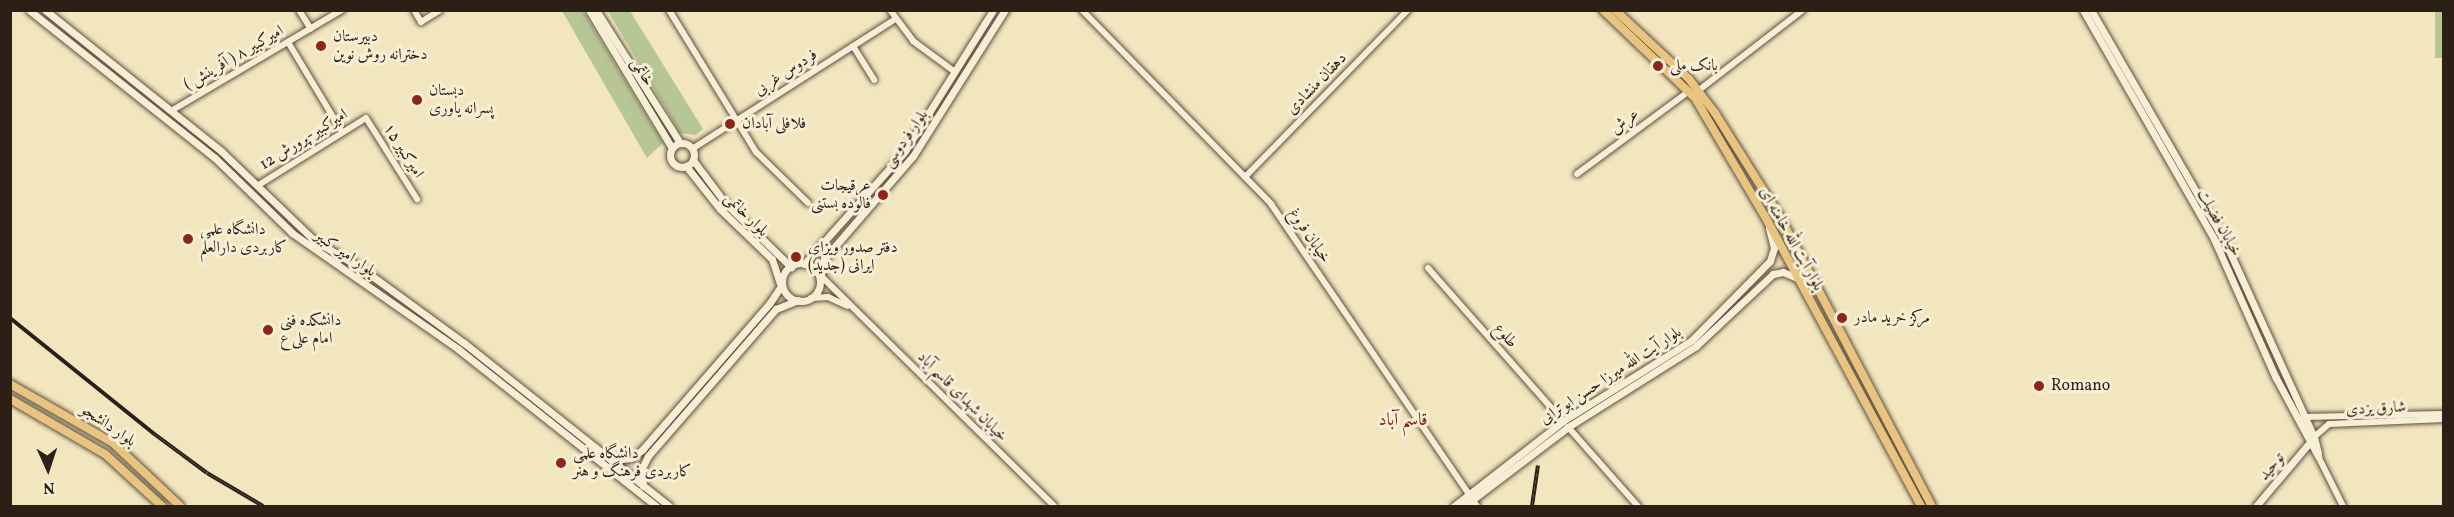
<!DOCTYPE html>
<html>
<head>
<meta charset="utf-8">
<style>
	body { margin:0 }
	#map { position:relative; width:2454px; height:517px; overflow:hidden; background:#f2e6bf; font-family:Vollkorn,Amiri,serif }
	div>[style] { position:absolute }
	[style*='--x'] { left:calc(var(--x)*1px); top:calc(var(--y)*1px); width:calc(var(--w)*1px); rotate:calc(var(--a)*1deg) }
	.green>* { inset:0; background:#b7c695; transform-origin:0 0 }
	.roads { filter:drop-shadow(0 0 2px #5d5140) drop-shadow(0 0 2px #5d5140) }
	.tertiary>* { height:6px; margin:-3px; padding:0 3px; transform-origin:3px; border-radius:3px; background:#f7efd5 }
	.secondary>* { height:7px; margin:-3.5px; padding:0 3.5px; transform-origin:3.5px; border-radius:3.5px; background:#f7efd5 }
	.secondary>.ring { margin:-3.5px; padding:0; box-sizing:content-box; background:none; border:7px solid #f7efd5; border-radius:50% }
	.primary>* { height:8px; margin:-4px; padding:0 4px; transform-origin:4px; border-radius:4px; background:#e9c380 }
	.rail>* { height:4px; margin-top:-2px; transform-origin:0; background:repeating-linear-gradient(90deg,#f7efd5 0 4.5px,#2b1f16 0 9px); box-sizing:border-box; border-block:2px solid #2b1f16 }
	.dots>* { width:16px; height:16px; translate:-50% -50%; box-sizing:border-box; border:3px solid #f7efd5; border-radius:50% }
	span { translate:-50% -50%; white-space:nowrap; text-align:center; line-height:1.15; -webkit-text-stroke:6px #f7efd5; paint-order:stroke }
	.poi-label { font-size:16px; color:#2b1f16 }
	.left { translate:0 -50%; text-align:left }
	.right { translate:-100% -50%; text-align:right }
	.street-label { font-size:16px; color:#2b1f16 }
	.neighbourhood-label { font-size:18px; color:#7a1f14 }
	.frame { position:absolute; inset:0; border:12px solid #2b1f16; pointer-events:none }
	.north { position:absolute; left:18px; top:439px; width:60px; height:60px; -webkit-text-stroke:4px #f7efd5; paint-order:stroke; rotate:177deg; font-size:16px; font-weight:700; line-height:24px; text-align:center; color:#2b1f16 }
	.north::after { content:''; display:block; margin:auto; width:21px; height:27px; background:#2b1f16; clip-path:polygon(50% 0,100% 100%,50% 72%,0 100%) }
</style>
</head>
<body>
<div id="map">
	<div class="green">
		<div style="clip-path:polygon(562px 11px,583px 11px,663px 143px,647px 158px)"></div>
		<div style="clip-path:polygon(608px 11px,630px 11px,703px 129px,696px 135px,680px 133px)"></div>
		<div style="left:2435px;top:11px;width:8px;height:47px"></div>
	</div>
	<div class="roads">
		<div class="tertiary">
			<div style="--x:299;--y:10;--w:22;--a:58"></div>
			<div style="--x:414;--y:10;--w:14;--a:60"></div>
			<div style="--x:421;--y:22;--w:22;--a:-32"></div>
			<div style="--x:669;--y:10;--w:167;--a:58.5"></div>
			<div style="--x:756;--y:152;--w:73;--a:44.4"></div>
			<div style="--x:890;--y:10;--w:39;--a:53"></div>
			<div style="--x:913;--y:41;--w:52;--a:36.4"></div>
			<div style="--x:1082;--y:10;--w:271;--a:45.7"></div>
			<div style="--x:1271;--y:204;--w:366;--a:55.7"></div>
			<div style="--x:288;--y:42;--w:105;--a:59"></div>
			<div style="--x:853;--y:46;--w:40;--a:58"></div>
			<div style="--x:1699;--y:90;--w:131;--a:-37.6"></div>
			<div style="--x:171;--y:111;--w:199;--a:-30.6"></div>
			<div style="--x:692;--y:149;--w:241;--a:-32.6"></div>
			<div style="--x:1577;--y:174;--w:139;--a:-36.5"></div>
			<div style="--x:1245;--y:177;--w:233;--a:-45.7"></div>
			<div style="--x:257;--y:186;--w:128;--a:-32"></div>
			<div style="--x:366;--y:118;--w:96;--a:57.8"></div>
			<div style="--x:1428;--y:268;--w:204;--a:48.6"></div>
			<div style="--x:822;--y:277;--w:326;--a:44.6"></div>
			<div style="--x:811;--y:298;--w:17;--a:-3"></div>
			<div style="--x:828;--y:297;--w:21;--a:25"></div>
			<div style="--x:2304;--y:417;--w:140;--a:-1.2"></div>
			<div style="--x:1568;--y:427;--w:106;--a:48.5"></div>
			<div style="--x:2314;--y:437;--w:20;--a:-41"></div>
			<div style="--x:2329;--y:424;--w:115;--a:-2.5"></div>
			<div style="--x:2318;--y:456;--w:56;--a:63.4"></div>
		</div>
		<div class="secondary">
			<div style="--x:29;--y:10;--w:238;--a:38.5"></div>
			<div style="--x:215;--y:158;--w:107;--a:44.2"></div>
			<div style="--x:292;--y:233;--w:203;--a:34.9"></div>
			<div style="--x:458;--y:349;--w:253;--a:38.4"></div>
			<div style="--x:45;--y:10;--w:226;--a:38.7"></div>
			<div style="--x:221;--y:151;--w:130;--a:43.8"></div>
			<div style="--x:315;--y:241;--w:53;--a:30.4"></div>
			<div style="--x:361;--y:268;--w:127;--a:36.1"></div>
			<div style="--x:464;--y:343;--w:262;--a:38.5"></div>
			<div style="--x:589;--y:10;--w:161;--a:59"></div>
			<div style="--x:596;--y:10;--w:157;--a:57.7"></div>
			<div style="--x:2083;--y:10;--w:264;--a:60.2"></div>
			<div style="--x:2214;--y:239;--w:152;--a:66"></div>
			<div style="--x:2276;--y:378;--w:89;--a:61.7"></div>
			<div style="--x:2091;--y:10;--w:270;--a:60"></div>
			<div style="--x:2226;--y:244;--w:212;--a:65.5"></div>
			<div style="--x:2314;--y:437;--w:16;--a:76"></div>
			<div class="ring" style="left:670px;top:143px;width:17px;height:17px"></div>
			<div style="--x:693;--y:160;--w:55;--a:53.1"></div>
			<div style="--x:726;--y:204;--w:91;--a:44.1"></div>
			<div style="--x:686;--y:166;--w:55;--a:51.7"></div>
			<div style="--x:720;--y:209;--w:72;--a:43.9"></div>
			<div style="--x:772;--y:259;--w:26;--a:72"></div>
			<div class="ring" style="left:782px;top:263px;width:31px;height:31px"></div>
			<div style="--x:804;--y:264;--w:152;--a:-48.2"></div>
			<div style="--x:905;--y:151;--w:166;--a:-58"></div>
			<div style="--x:821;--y:275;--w:16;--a:-79"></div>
			<div style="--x:824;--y:259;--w:136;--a:-49.2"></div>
			<div style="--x:913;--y:156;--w:173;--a:-57.8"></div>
			<div style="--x:611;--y:460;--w:20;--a:-6"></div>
			<div style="--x:631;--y:458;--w:14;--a:-36"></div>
			<div style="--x:642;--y:450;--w:194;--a:-49"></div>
			<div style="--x:769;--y:304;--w:22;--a:-56"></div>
			<div style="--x:643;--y:486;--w:18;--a:-93"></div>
			<div style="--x:642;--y:468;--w:13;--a:-63"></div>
			<div style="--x:648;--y:456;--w:195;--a:-49"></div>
			<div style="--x:776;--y:309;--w:24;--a:-22"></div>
			<div style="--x:1454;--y:506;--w:138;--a:-37.9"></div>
			<div style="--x:1563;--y:421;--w:152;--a:-32.1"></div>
			<div style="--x:1692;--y:340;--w:111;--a:-45.4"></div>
			<div style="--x:1770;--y:261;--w:14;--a:-73"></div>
			<div style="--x:1774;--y:248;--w:21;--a:-104"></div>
			<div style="--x:1464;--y:506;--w:131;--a:-37.2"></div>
			<div style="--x:1568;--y:427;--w:151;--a:-32.3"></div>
			<div style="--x:1696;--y:346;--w:105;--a:-43.1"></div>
			<div style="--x:1773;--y:274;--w:10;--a:-11"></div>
			<div style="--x:1783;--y:272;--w:15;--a:23"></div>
			<div style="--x:2256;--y:506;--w:84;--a:-49.8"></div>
		</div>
		<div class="primary">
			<div style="--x:1603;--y:10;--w:127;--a:43.7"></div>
			<div style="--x:1695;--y:98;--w:144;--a:59.5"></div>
			<div style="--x:1768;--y:222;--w:323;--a:61.7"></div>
			<div style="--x:1615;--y:10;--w:101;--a:43"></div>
			<div style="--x:1689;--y:79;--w:43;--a:52.6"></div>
			<div style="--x:1715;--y:113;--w:120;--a:57.9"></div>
			<div style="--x:1779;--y:215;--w:329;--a:62.3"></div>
			<div style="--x:10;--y:384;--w:119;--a:29.8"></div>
			<div style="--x:113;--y:443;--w:92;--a:43.2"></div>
			<div style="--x:10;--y:399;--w:110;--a:30.1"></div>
			<div style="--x:105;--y:454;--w:77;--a:42.4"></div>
		</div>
	</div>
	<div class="rail">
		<div style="--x:10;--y:318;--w:184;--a:38.8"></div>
		<div style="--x:153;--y:433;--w:67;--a:36.5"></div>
		<div style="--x:207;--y:473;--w:65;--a:30.5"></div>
		<div style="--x:1532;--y:506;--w:41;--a:-81.7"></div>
	</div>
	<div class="dots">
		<div style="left:321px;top:46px;background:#8f2418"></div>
		<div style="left:1658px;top:66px;background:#8f2418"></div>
		<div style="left:417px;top:100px;background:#8f2418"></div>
		<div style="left:730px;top:124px;background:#8f2418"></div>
		<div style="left:883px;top:195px;background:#8f2418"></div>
		<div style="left:188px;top:239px;background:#8f2418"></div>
		<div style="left:796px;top:257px;background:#8f2418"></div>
		<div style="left:1842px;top:318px;background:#8f2418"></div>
		<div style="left:268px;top:330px;background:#8f2418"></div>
		<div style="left:2039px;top:386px;background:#8f2418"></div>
		<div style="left:561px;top:463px;background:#8f2418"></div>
	</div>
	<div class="poi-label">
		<span class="left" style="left:333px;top:46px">دبیرستان<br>دخترانه روش نوین</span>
		<span class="left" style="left:1670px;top:66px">بانک ملی</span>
		<span class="left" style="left:429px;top:100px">دبستان<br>پسرانه یاوری</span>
		<span class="left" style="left:742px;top:124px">فلافلی آبادان</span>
		<span class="right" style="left:871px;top:195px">عرقیجات<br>فالوده بستنی</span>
		<span class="left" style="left:200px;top:239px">دانشگاه علمی<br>کاربردی دارالعلم</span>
		<span class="left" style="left:808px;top:257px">دفتر صدور ویزای<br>ایرانی (جدید)</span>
		<span class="left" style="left:1854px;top:318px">مرکز خرید مادر</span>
		<span class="left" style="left:280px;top:330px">دانشکده فنی<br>امام علی ع</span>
		<span class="left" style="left:2051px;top:386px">Romano</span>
		<span class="left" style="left:573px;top:463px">دانشگاه علمی<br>کاربردی فرهنگ و هنر</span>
	</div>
	<div class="street-label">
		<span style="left:234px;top:58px;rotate:-30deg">امیرکبیر ۸ ( آفرینش )</span>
		<span style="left:642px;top:72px;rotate:58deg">خاتمی</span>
		<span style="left:786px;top:73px;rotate:-33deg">فردوس غربی</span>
		<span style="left:1317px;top:84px;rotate:-46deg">دهقان منشادی</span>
		<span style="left:1625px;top:122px;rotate:-37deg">عرش</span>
		<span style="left:906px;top:139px;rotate:-55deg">بلوار فردوسی</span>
		<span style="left:304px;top:140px;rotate:-32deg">12 امیرکبیر-پرورش</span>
		<span style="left:403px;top:151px;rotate:58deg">امیرکبیر ۱۵</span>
		<span style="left:746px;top:215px;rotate:45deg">بلوار خاتمی</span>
		<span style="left:2219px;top:223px;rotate:61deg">خیابان فضیلت</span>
		<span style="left:1309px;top:236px;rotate:56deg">خیابان فروغ</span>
		<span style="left:1791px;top:239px;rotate:61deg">بلوار آیت الله خامنه ای</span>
		<span style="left:345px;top:254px;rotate:34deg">بلوار امیر کبیر</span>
		<span style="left:1505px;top:336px;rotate:49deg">طلوع</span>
		<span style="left:1611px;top:376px;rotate:-33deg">بلوار آیت الله میرزا حسن ابوترابی</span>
		<span style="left:962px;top:397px;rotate:45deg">خیابان شهدای قاسم آباد</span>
		<span style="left:2376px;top:409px;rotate:-3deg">شارق یزدی</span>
		<span style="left:108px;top:426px;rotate:34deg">بلوار دانشجو</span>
		<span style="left:2272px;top:467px;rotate:-50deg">توحید</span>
	</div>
	<div class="neighbourhood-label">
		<span style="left:1403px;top:421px">قاسم آباد</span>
	</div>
	<div class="frame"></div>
	<div class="north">N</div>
</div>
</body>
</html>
